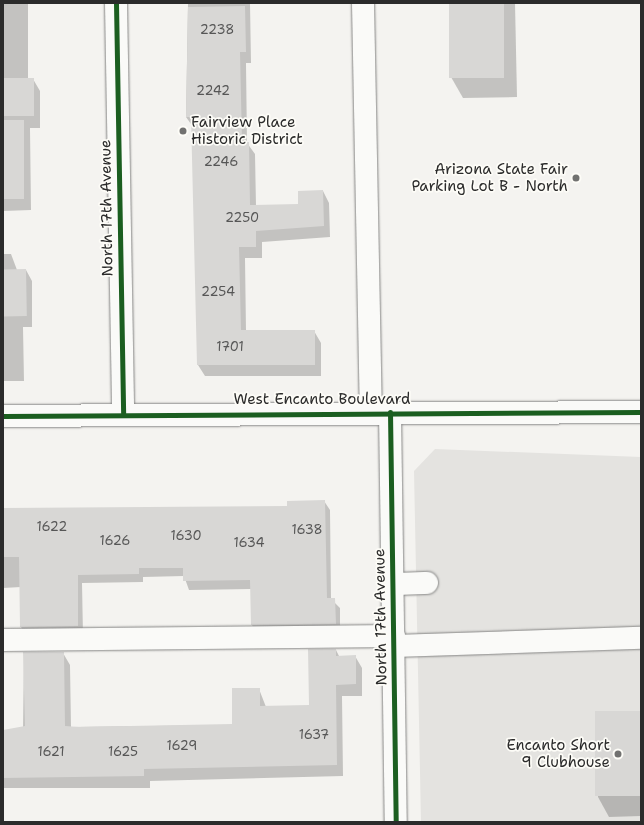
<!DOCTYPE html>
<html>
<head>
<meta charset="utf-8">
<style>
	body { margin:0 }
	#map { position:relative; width:644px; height:825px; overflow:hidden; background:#f4f3f0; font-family:"Shantell Sans",sans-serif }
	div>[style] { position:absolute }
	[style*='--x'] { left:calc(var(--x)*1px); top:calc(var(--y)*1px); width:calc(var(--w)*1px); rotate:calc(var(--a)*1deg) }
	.green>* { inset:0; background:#e4e3e0 }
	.shadow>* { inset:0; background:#0003 }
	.building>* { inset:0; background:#d8d7d5; transform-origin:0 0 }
	.roads { filter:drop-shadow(0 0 1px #858584) drop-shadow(0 0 1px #858584) }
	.minor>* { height:22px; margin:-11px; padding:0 11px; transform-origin:11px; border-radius:11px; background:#fafaf8 }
	.cycleway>* { height:5px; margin:-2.5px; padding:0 2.5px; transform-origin:2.5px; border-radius:2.5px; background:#1b5e20 }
	.dots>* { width:11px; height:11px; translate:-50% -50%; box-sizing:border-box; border:2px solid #fdfcf7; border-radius:50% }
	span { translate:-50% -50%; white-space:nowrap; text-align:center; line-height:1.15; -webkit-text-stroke:3.5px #fdfcf7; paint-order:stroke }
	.number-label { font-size:13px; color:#565656 }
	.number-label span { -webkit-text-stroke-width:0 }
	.poi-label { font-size:15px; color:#2b2b2b }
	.left { translate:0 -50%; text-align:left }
	.right { translate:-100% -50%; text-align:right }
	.street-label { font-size:15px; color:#2b2b2b }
	.frame { position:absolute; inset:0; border:4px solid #2b2b2b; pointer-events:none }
</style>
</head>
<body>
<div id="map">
	<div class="green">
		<div style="clip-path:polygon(435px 449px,641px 457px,641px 822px,421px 822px,414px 471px)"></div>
	</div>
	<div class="shadow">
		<div style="clip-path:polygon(3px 3px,28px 3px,28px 79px,33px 79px,40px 91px,40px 128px,30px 128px,31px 210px,3px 211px)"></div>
		<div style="clip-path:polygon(188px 3px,250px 3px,251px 63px,246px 63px,247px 143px,255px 154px,256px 206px,299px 205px,323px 191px,329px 203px,330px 237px,262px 242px,262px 258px,245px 258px,246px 331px,314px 331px,321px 343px,321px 376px,205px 376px,198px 365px,193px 127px,186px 117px)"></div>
		<div style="clip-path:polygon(450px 3px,515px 3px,517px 97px,463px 98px,451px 77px)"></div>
		<div style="clip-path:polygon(3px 254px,11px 254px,17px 270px,26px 270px,32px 281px,32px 327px,23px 327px,24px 381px,3px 381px)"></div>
		<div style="clip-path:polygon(324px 501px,330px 510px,331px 599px,340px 608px,340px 633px,257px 634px,252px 625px,251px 589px,189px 590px,184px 576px,143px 577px,143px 582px,82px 583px,83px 635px,27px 636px,21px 627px,21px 587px,3px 588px,3px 509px,288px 507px)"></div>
		<div style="clip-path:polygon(336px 650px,339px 656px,355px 656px,362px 668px,362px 696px,342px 696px,343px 776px,150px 781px,150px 788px,3px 788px,3px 731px,23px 730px,24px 653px,63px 653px,70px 665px,71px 727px,234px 725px,259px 689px,266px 707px,310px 706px)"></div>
		<div style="clip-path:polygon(641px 712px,641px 816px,609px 817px,598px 797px,596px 714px)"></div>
	</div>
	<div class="building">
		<div style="left:449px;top:3px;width:55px;height:75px"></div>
		<div style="clip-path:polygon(245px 6px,246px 52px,240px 52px,242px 142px,249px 142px,250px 205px,298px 204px,298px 191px,323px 190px,324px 226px,256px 231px,256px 247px,239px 247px,241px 330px,315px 330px,315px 365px,197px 365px,191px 117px,186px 117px,188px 7px)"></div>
		<div style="left:34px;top:78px;width:38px;height:31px;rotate:90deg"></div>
		<div style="left:3px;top:120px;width:21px;height:79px"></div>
		<div style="left:26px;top:269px;width:47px;height:23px;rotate:89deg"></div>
		<div style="clip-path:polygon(325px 500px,327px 598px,335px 598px,336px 624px,251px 625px,250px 580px,183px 581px,183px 568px,139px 568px,139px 574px,78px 575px,78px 626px,20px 627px,19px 557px,3px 557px,3px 508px,287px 506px,287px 501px)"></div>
		<div style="clip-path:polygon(308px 649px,336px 649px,336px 656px,356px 655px,356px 684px,336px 685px,337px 765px,144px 769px,144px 776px,3px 778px,3px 730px,25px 726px,23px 652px,64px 652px,65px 726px,79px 727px,232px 724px,232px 688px,260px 688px,260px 706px,309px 705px)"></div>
		<div style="left:641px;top:711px;width:85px;height:46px;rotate:90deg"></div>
	</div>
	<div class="roads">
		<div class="minor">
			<div style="--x:116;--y:3;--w:410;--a:89"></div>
			<div style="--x:363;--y:3;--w:409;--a:88.9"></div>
			<div style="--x:390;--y:412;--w:410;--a:89.2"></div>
			<div style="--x:3;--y:416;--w:638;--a:-0.36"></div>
			<div style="--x:393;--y:584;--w:34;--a:-2"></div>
			<div style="--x:3;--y:640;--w:391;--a:-0.6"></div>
			<div style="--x:394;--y:646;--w:247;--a:-1.9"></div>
		</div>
	</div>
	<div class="cycleway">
		<div style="--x:116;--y:3;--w:410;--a:89"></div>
		<div style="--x:390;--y:412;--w:410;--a:89.2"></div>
		<div style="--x:3;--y:416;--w:638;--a:-0.36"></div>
	</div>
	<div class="dots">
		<div style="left:183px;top:131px;background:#717170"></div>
		<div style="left:576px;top:178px;background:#717170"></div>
		<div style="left:618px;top:754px;background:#717170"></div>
	</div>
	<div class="number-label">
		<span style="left:217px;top:30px">2238</span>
		<span style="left:213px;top:91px">2242</span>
		<span style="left:221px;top:162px">2246</span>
		<span style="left:242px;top:218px">2250</span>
		<span style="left:218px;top:292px">2254</span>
		<span style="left:230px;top:347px">1701</span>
		<span style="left:52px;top:527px">1622</span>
		<span style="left:307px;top:530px">1638</span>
		<span style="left:186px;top:536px">1630</span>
		<span style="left:115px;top:541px">1626</span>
		<span style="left:249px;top:543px">1634</span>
		<span style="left:314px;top:735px">1637</span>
		<span style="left:182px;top:746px">1629</span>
		<span style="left:51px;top:752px">1621</span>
		<span style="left:123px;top:752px">1625</span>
	</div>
	<div class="poi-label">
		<span class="left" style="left:191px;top:131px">Fairview Place<br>Historic District</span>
		<span class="right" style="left:568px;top:178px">Arizona State Fair<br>Parking Lot B - North</span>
		<span class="right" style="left:610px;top:754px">Encanto Short<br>9 Clubhouse</span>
	</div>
	<div class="street-label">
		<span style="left:107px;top:208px;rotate:-91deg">North 17th Avenue</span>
		<span style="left:322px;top:400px">West Encanto Boulevard</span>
		<span style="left:381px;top:617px;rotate:-91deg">North 17th Avenue</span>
	</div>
	<div class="frame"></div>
</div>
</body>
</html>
